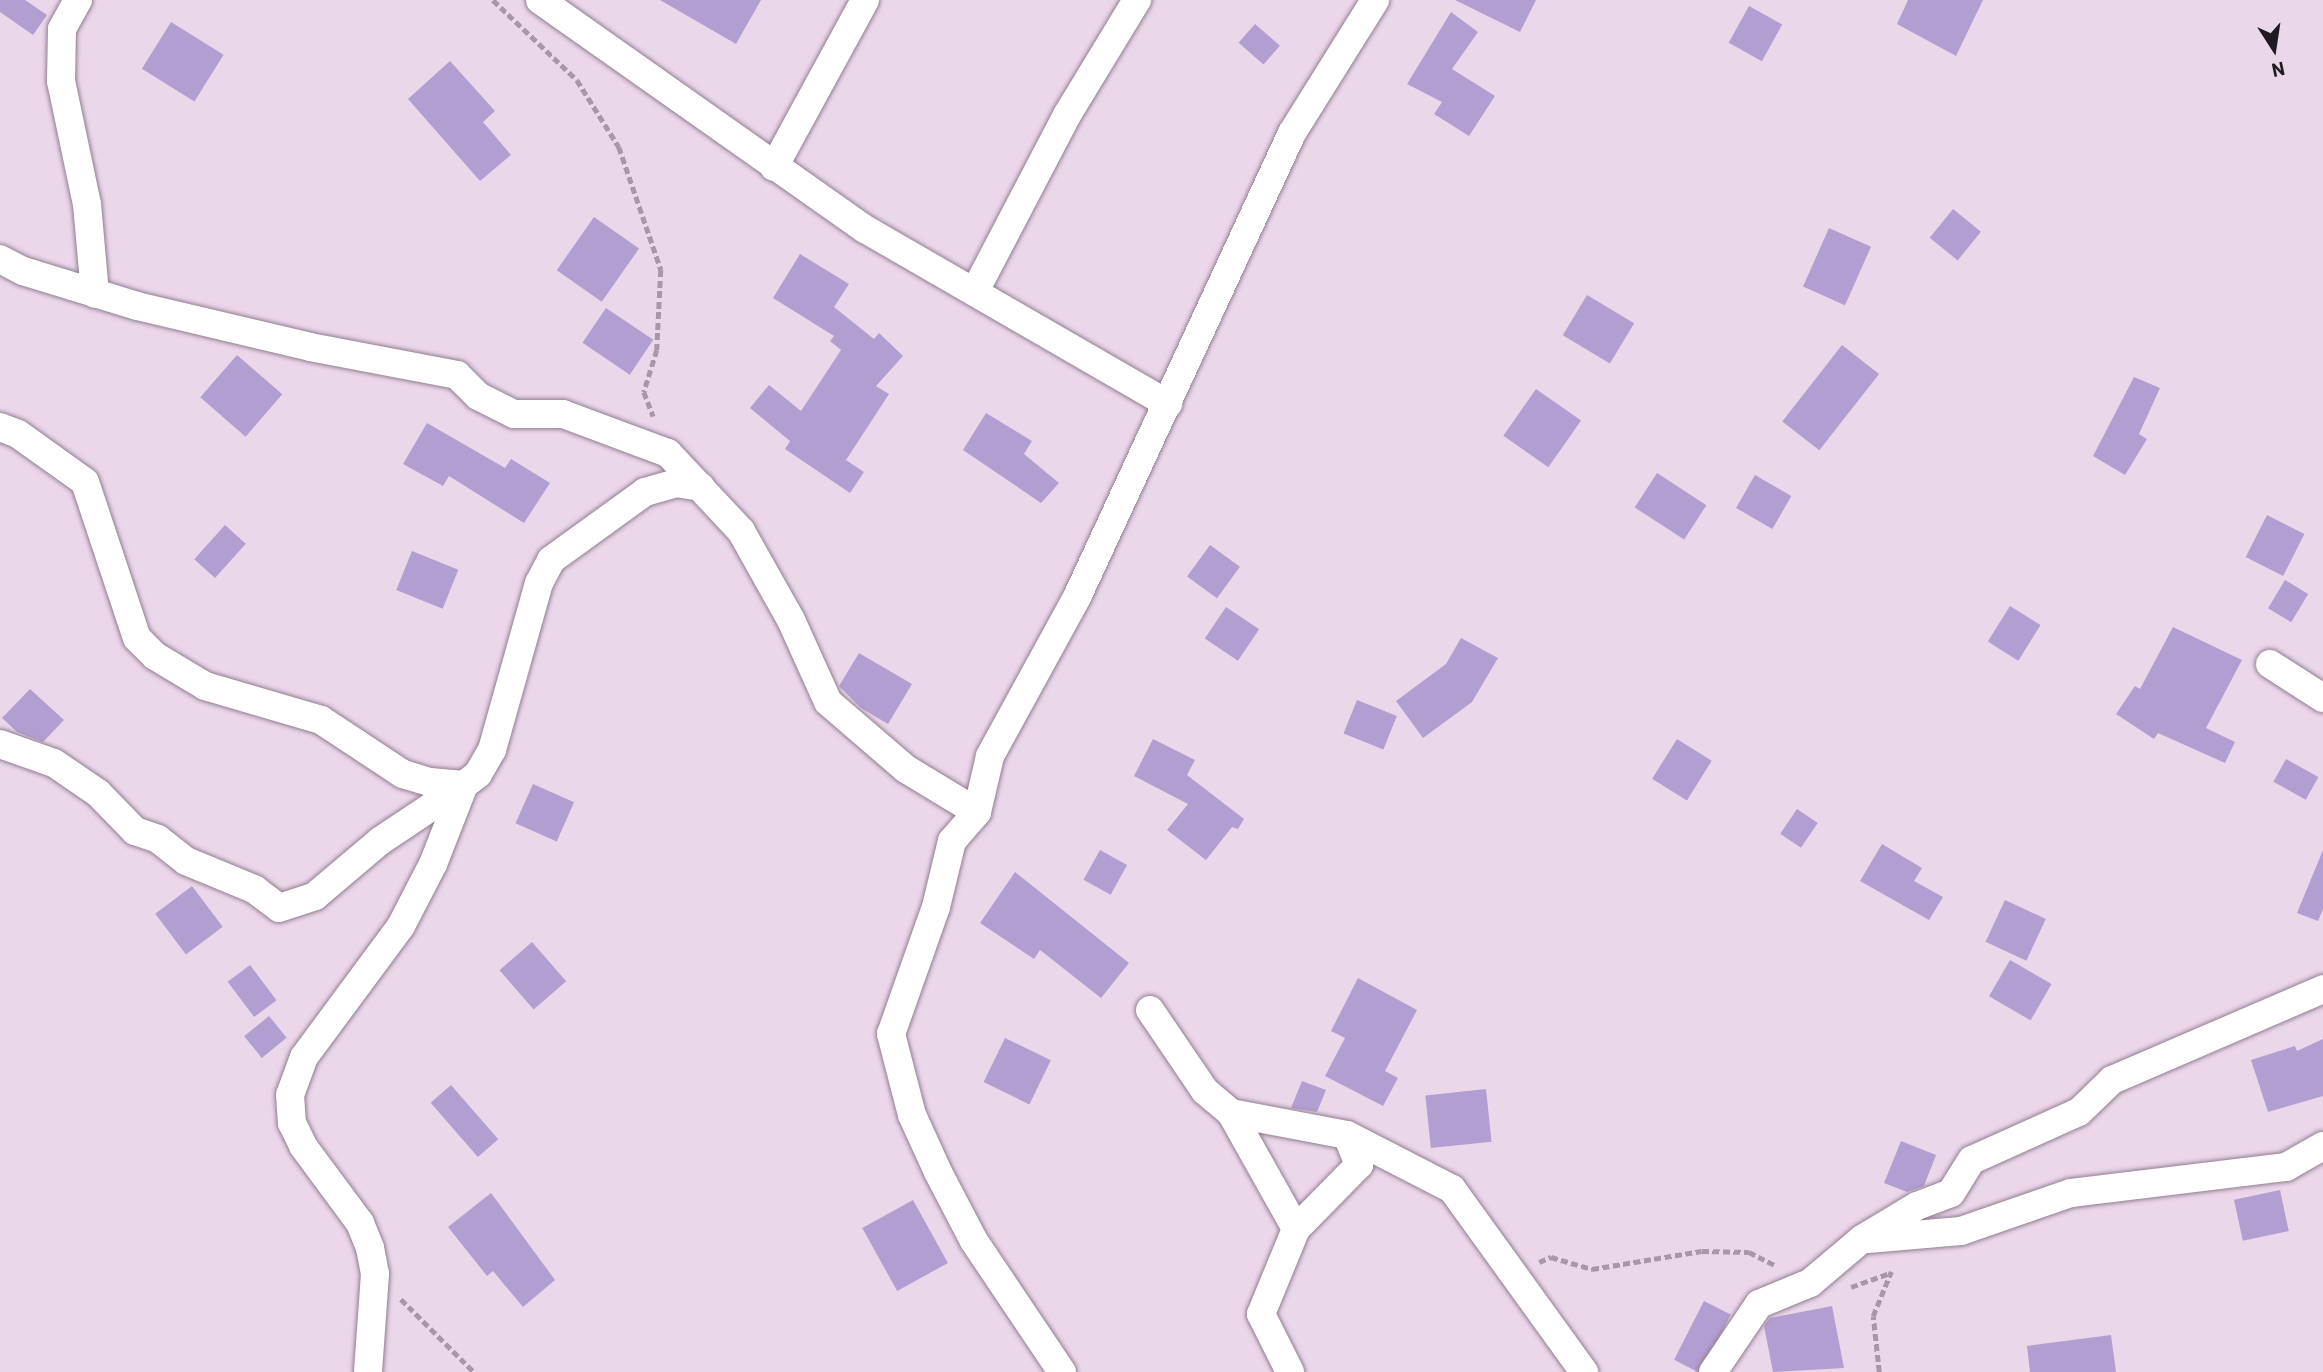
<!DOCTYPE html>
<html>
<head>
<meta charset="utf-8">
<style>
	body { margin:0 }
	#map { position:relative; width:2323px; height:1372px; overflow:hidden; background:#ebd7ea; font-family:Barlow,sans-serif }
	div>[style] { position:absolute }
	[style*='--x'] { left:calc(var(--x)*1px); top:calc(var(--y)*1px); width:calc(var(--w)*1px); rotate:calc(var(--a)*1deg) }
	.building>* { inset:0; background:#b39ed2; transform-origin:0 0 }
	.path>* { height:4.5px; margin-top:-2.25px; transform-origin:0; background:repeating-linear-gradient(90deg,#a898a7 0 7px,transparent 0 10.5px) }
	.roads { filter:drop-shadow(0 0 2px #907e8f) drop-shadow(0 0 2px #907e8f) }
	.minor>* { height:28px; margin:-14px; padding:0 14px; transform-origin:14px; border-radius:14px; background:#fff }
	span { translate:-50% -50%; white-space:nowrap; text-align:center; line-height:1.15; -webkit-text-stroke:7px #ebd7ea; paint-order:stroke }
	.north { position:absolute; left:2239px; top:14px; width:70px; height:70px; -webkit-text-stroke:5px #ebd7ea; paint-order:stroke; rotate:168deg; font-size:19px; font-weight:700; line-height:28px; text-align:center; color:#211a21 }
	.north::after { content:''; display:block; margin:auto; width:24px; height:32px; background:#211a21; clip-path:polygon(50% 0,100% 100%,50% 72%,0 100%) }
</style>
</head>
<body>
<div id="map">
	<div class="building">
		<div style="clip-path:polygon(0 0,25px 0,47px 15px,33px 35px,0 12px)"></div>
		<div style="clip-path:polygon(660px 0,761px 0,736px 44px)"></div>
		<div style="clip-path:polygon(1455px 0,1536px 0,1520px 32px)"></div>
		<div style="clip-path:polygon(1908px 0,1983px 0,1956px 56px,1897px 24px)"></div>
		<div style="left:1749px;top:6px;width:38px;height:42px;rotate:29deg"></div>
		<div style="clip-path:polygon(1451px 12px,1478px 32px,1452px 69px,1495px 96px,1469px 136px,1434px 114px,1442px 102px,1407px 84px)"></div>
		<div style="left:171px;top:22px;width:62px;height:55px;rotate:32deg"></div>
		<div style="left:1255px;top:24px;width:33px;height:25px;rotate:41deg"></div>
		<div style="clip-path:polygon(450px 61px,495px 111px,483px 122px,511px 155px,480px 181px,408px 99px)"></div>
		<div style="left:1953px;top:209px;width:36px;height:37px;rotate:39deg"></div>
		<div style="left:594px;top:217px;width:55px;height:65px;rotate:35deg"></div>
		<div style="left:1829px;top:228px;width:46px;height:64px;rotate:24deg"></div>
		<div style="clip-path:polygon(800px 254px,849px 284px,834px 307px,874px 339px,879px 333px,903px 356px,876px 386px,889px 394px,846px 460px,864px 472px,850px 493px,785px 449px,790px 441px,750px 408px,769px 385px,801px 411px,841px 350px,830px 341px,834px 336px,773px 298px)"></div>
		<div style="left:1587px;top:295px;width:55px;height:47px;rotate:31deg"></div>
		<div style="left:606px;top:308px;width:57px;height:42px;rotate:34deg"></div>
		<div style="left:1842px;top:345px;width:47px;height:97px;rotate:38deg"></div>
		<div style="left:237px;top:355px;width:60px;height:56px;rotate:41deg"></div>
		<div style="clip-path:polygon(2134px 377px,2160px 388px,2139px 434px,2147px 439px,2125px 475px,2093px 456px)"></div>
		<div style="left:1536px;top:389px;width:55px;height:57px;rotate:35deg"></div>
		<div style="clip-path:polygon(986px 413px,1032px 441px,1024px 454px,1059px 483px,1041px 503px,963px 450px)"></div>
		<div style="clip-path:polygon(427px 423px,505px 468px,511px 459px,550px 483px,524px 523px,449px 476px,443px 486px,403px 464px)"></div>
		<div style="left:1657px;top:473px;width:59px;height:41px;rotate:33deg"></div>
		<div style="left:1755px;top:475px;width:42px;height:38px;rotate:30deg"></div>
		<div style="left:2267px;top:515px;width:42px;height:47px;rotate:27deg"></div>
		<div style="left:225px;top:525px;width:28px;height:46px;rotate:42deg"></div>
		<div style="left:1210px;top:545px;width:37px;height:39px;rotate:36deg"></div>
		<div style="left:412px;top:551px;width:50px;height:42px;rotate:22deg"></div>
		<div style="left:2285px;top:580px;width:27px;height:33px;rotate:31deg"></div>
		<div style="left:2010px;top:606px;width:36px;height:42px;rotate:32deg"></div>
		<div style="left:1226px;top:607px;width:40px;height:38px;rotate:34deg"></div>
		<div style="clip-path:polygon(2173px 627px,2242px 660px,2206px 728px,2235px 742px,2225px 763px,2158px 733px,2154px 739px,2116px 714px,2135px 686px,2140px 689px)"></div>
		<div style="clip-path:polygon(1461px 638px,1498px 658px,1472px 702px,1423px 738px,1396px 701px,1446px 664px)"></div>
		<div style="clip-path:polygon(859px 653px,912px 684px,888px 724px,861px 708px,839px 686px)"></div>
		<div style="clip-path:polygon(30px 689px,64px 720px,43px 742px,17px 732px,2px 718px)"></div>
		<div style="left:1357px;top:700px;width:43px;height:36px;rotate:22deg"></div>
		<div style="clip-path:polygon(1153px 739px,1195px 760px,1187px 775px,1244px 819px,1238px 829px,1232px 827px,1206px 860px,1167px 830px,1188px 804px,1134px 776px)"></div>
		<div style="left:1677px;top:739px;width:41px;height:47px;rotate:32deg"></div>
		<div style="left:2286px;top:759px;width:37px;height:26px;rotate:29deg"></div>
		<div style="left:533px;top:784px;width:45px;height:43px;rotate:24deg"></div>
		<div style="left:1797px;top:809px;width:25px;height:30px;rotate:34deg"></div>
		<div style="clip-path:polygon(1882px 844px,1922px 868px,1914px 881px,1943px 897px,1929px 920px,1860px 881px)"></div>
		<div style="left:1100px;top:850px;width:31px;height:34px;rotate:29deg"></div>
		<div style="clip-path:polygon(2323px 850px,2323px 909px,2318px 921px,2297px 913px)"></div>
		<div style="clip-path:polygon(1015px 872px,1129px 963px,1101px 998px,1040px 950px,1034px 959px,980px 923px)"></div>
		<div style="left:192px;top:886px;width:51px;height:46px;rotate:53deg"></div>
		<div style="left:2005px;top:900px;width:45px;height:46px;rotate:25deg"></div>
		<div style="left:532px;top:942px;width:52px;height:43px;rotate:49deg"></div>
		<div style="left:2010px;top:960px;width:48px;height:42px;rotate:30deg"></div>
		<div style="left:250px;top:965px;width:44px;height:28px;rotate:53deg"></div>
		<div style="clip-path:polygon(1358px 978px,1417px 1010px,1385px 1071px,1398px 1078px,1383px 1106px,1325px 1076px,1345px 1038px,1331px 1031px)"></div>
		<div style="left:269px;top:1016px;width:28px;height:32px;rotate:51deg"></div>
		<div style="left:1005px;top:1038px;width:51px;height:49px;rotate:26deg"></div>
		<div style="clip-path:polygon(2323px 1039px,2323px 1096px,2268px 1112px,2251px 1060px,2295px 1046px,2297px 1051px)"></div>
		<div style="clip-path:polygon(1302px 1081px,1326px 1090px,1317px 1112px,1291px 1108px)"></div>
		<div style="left:451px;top:1085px;width:72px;height:27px;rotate:49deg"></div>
		<div style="left:1486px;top:1089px;width:53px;height:61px;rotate:84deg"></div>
		<div style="clip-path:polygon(1901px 1141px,1936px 1155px,1924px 1186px,1907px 1192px,1884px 1183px)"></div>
		<div style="left:2280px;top:1190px;width:42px;height:47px;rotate:78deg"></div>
		<div style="clip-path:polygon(491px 1193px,555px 1280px,523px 1307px,493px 1271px,487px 1276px,448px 1227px)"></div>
		<div style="left:913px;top:1200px;width:72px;height:58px;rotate:61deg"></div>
		<div style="left:1704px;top:1301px;width:30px;height:66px;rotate:27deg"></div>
		<div style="clip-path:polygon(1832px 1306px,1844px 1368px,1773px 1372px,1764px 1326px,1770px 1318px)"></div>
		<div style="clip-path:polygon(2111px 1335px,2116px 1372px,2030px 1372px,2027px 1346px)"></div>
	</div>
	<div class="path">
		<div style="--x:493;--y:0;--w:116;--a:43.6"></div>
		<div style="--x:577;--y:80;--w:79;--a:57.9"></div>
		<div style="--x:619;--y:147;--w:130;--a:71.1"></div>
		<div style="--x:661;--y:270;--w:80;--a:92.9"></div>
		<div style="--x:657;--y:350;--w:44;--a:107.2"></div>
		<div style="--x:644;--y:392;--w:26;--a:69"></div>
		<div style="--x:1539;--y:1262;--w:13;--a:-23"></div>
		<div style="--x:1551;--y:1257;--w:43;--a:16.3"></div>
		<div style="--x:1592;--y:1269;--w:111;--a:-9.3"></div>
		<div style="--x:1702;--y:1251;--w:47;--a:1.2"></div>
		<div style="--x:1749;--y:1252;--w:29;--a:27"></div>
		<div style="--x:1851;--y:1287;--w:41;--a:-19.7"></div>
		<div style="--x:401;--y:1299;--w:103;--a:45"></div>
		<div style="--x:1879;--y:1372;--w:56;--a:-96.1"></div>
		<div style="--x:1873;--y:1316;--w:48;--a:-67.8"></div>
	</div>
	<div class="roads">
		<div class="minor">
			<div style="--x:78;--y:0;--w:33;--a:119"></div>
			<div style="--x:62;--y:29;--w:52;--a:91.1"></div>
			<div style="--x:61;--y:81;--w:126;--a:78.1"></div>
			<div style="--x:87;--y:204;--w:90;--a:84.9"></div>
			<div style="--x:540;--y:0;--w:398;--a:35.2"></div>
			<div style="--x:865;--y:229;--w:350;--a:30"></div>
			<div style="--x:774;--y:167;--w:190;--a:-61.4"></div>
			<div style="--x:0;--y:259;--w:26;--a:28"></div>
			<div style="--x:23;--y:271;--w:119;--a:17.1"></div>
			<div style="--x:137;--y:306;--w:178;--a:13.3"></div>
			<div style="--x:310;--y:347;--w:150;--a:10.8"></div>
			<div style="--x:457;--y:375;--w:30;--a:45"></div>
			<div style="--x:478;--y:396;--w:40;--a:26.6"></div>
			<div style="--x:514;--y:414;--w:49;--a:0"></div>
			<div style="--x:563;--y:414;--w:112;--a:20.4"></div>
			<div style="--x:668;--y:453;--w:107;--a:46.9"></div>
			<div style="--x:741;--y:531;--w:102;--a:60.7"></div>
			<div style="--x:791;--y:620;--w:90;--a:65.7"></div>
			<div style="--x:828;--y:702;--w:103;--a:40.7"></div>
			<div style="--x:906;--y:769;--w:83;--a:31.2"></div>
			<div style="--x:975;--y:291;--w:199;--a:-62.4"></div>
			<div style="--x:1067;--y:115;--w:135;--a:-58.7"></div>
			<div style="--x:0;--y:427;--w:19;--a:21"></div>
			<div style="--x:18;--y:434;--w:82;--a:35.6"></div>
			<div style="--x:85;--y:482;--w:164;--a:71.6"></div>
			<div style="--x:137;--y:638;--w:25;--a:45"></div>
			<div style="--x:155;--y:656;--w:58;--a:31"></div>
			<div style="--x:205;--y:686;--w:121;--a:16.3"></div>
			<div style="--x:321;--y:720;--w:98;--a:33.4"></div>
			<div style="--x:403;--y:774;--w:28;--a:17"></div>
			<div style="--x:430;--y:782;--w:34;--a:5"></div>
			<div style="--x:464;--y:785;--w:18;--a:-38"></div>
			<div style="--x:478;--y:774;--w:28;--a:-60"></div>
			<div style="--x:492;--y:750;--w:173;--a:-74.3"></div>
			<div style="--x:539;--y:583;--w:26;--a:-62"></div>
			<div style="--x:551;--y:560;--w:116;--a:-35.9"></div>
			<div style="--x:645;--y:492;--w:32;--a:-16"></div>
			<div style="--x:676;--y:483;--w:25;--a:9"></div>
			<div style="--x:2270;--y:664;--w:63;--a:32.7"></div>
			<div style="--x:0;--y:744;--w:57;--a:19.4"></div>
			<div style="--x:54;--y:763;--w:53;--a:34.3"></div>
			<div style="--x:98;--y:793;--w:53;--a:45.8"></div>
			<div style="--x:135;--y:831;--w:24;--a:19"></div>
			<div style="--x:158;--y:839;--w:36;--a:38"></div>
			<div style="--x:186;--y:861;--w:74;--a:22.4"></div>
			<div style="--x:254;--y:889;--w:31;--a:37"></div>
			<div style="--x:279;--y:908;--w:38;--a:-18"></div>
			<div style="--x:315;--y:896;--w:85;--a:-40.2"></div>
			<div style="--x:380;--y:841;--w:101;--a:-33.7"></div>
			<div style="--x:464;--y:785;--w:85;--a:111.4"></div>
			<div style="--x:433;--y:864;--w:70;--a:117.3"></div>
			<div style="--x:401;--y:926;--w:163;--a:126.5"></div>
			<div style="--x:304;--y:1057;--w:40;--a:110.2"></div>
			<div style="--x:290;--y:1095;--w:28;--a:86"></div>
			<div style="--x:292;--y:1123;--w:25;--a:64"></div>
			<div style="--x:303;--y:1146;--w:96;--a:53.5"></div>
			<div style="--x:360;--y:1223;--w:27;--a:68"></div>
			<div style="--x:370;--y:1248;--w:26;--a:79"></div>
			<div style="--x:375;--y:1274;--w:98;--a:94.1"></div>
			<div style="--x:1150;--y:1010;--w:98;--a:55.8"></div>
			<div style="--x:1205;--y:1091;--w:34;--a:40"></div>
			<div style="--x:1231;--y:1113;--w:133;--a:60.7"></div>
			<div style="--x:1296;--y:1229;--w:92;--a:112.4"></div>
			<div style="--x:1261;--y:1314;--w:65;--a:63.4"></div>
			<div style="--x:1231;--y:1113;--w:118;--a:10.7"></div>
			<div style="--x:1347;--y:1135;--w:118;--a:27.2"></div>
			<div style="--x:1452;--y:1189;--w:226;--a:54.2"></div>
			<div style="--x:1296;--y:1229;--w:90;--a:-45.5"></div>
			<div style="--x:1359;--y:1165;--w:32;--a:-112"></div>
			<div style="--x:1868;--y:1239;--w:93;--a:-4.9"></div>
			<div style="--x:1961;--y:1231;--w:116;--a:-19.1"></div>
			<div style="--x:2071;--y:1193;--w:217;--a:-6.9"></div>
			<div style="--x:2286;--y:1167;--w:43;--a:-29.6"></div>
			<div style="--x:1062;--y:1372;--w:158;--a:-123.9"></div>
			<div style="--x:974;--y:1241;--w:78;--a:-117.6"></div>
			<div style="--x:938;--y:1172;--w:63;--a:-114.5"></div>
			<div style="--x:912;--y:1115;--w:84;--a:-104.5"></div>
			<div style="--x:891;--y:1034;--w:135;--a:-70.5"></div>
			<div style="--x:936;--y:907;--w:68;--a:-76.4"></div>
			<div style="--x:952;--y:841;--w:38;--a:-49"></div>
			<div style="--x:977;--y:812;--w:57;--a:-76.9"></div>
			<div style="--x:990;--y:756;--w:183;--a:-61.3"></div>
			<div style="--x:1078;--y:595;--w:509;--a:-65.15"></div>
			<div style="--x:1292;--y:133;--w:157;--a:-58"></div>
			<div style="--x:1713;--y:1372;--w:82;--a:-55.9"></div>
			<div style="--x:1759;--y:1304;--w:55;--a:-22.4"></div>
			<div style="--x:1810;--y:1283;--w:68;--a:-40.2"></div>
			<div style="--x:1862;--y:1239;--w:64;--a:-31"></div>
			<div style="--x:1917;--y:1206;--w:36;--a:-21"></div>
			<div style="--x:1951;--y:1193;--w:39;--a:-58"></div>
			<div style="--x:1972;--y:1160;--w:117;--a:-24.2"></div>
			<div style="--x:2079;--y:1112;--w:46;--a:-44.1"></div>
			<div style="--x:2112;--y:1080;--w:230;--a:-23.3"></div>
		</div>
	</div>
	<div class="north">N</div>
</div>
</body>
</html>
